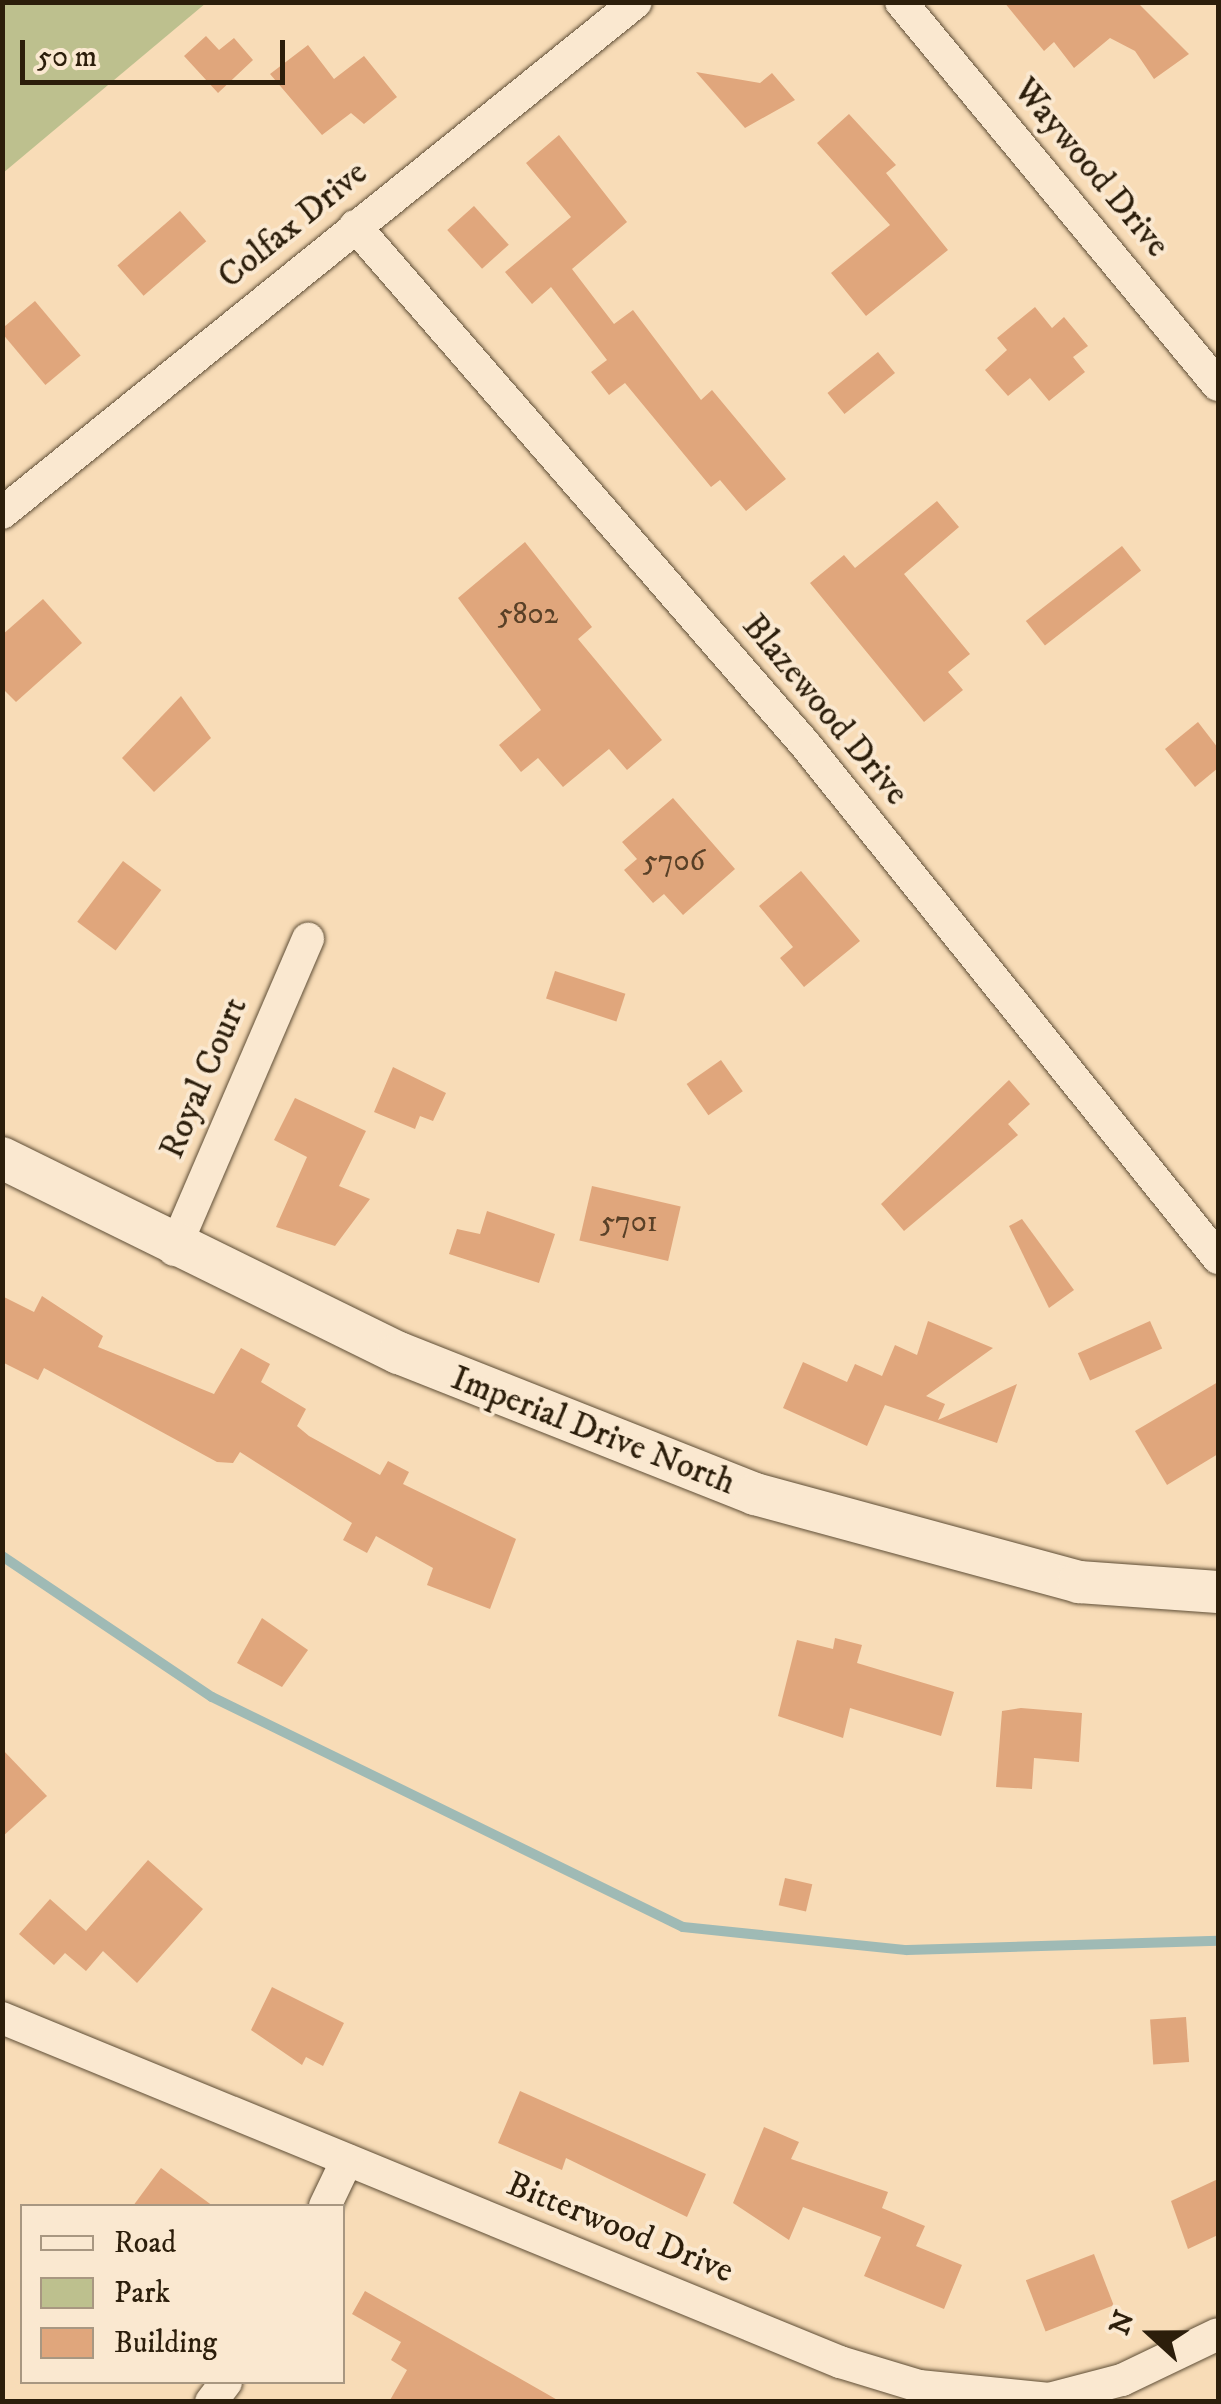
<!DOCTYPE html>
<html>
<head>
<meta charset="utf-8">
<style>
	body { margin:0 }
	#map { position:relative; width:1221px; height:2404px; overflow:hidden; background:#f8dcb7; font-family:"IM FELL DW Pica",serif }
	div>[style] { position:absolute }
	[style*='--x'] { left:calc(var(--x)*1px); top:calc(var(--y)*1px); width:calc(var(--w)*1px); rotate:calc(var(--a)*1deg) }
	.green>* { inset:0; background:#bdc08e }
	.stream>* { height:10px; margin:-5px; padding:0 5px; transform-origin:5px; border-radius:5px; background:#9fbab5 }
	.building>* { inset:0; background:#e0a67c; transform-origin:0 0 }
	.roads { filter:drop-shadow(0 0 2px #5f4e36) drop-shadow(0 0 2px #5f4e36) }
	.minor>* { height:32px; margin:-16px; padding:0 16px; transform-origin:16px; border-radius:16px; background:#fae8d0 }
	.tertiary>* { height:42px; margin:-21px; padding:0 21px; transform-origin:21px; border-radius:21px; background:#fae8d0 }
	span { translate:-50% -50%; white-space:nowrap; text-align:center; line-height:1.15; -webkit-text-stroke:8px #fae8d0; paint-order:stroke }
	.number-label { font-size:30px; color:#594027 }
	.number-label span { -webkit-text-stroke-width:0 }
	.street-label { font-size:35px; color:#2c1e0b }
	.frame { position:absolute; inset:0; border:5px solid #2c1e0b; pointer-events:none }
	.legend { position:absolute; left:20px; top:2204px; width:325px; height:180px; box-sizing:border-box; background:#fae8d0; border:2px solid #a89781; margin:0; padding:12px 18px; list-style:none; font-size:30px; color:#2c1e0b }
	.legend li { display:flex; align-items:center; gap:20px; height:50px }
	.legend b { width:50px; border:2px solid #a89781 }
	.north { position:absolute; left:1101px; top:2284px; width:100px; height:100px; -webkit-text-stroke:8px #fae8d0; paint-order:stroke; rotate:291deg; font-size:28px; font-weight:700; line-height:40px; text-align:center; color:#2c1e0b }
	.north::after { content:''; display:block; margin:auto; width:35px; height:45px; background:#2c1e0b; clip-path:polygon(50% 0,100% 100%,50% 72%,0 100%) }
	.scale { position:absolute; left:20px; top:40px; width:265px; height:45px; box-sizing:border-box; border:5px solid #2c1e0b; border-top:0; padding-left:12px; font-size:30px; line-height:35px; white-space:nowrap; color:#2c1e0b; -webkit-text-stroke:8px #fae8d0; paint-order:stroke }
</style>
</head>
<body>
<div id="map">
	<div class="green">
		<div style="clip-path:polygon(3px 2px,206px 2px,206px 3px,3px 173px)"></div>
	</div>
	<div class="stream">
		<div style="--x:2;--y:1556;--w:253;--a:33.9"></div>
		<div style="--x:212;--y:1697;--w:524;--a:26.03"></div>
		<div style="--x:683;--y:1927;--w:225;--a:5.9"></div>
		<div style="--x:907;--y:1950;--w:311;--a:-1.7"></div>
	</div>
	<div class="building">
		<div style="clip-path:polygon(1004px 2px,1137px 2px,1189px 54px,1154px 79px,1135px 51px,1110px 38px,1074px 68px,1054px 42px,1044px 51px)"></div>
		<div style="clip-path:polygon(206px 36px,219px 50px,234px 38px,253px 60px,218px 93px,184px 56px)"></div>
		<div style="clip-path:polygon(308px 45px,334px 79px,364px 56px,397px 97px,364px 124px,351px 113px,322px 135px,270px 74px)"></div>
		<div style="clip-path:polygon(696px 72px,760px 83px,772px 73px,795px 100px,745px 128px)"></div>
		<div style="clip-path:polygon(849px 114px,896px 165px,886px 173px,948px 250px,866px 316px,831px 273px,890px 225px,817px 143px)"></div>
		<div style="clip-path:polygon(559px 135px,627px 222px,572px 269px,614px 324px,633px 310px,701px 400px,712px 390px,786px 479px,746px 511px,720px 480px,711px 487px,625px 383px,609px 395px,591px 372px,607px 360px,551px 287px,532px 304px,505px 272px,571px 217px,526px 163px)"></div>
		<div style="left:474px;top:206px;width:52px;height:36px;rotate:48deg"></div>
		<div style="left:180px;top:211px;width:40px;height:83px;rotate:49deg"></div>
		<div style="left:35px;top:301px;width:71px;height:46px;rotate:50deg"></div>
		<div style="clip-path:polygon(1035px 307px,1052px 328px,1064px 317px,1088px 346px,1073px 357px,1085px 372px,1049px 401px,1030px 378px,1008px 396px,985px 370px,1007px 350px,997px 338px)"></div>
		<div style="left:878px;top:352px;width:27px;height:65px;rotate:51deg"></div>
		<div style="clip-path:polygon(937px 501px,959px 527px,904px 574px,970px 654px,948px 672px,963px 690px,924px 722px,810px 583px,844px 555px,855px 568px)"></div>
		<div style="clip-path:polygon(525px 542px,592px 627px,578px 639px,662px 740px,627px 770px,609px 749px,563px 787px,538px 758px,521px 772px,499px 745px,541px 710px,458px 598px)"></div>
		<div style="left:1122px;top:546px;width:31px;height:122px;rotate:52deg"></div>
		<div style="clip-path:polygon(43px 599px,82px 643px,16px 702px,2px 688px,2px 635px)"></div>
		<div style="clip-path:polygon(181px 696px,211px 738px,154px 792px,122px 758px)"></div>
		<div style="clip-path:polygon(1198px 722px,1218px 748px,1218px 768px,1195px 787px,1165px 749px)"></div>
		<div style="clip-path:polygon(673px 798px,735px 869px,683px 915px,664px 894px,653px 903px,624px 870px,637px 859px,622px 842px)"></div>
		<div style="left:123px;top:861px;width:48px;height:76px;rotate:37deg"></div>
		<div style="clip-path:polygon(801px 871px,860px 941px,804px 987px,780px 958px,793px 947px,759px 906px)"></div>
		<div style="left:555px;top:971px;width:74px;height:29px;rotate:18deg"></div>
		<div style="left:721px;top:1060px;width:38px;height:42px;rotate:55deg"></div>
		<div style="clip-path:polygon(393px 1067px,446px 1093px,433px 1121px,420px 1116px,415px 1129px,374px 1112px)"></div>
		<div style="clip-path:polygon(1009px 1080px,1030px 1104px,1008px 1124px,1018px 1135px,904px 1231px,881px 1204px)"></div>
		<div style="clip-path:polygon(295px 1098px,366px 1131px,339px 1186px,370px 1199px,335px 1246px,276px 1227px,307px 1157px,274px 1140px)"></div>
		<div style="left:592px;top:1186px;width:91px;height:56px;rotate:13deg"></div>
		<div style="clip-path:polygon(487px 1211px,555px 1234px,539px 1283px,449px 1254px,457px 1229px,480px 1234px)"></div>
		<div style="clip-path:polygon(1022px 1219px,1074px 1290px,1049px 1308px,1009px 1226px)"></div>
		<div style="clip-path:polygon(2px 1296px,34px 1312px,42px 1296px,103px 1336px,98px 1347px,214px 1394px,241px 1348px,270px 1364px,261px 1382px,306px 1409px,297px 1426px,309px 1436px,380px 1475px,388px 1461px,409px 1472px,403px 1484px,516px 1539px,490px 1609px,427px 1585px,433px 1568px,376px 1536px,367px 1553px,343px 1540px,352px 1523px,240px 1452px,233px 1463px,217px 1462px,44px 1368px,38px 1380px,2px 1362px)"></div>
		<div style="clip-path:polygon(928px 1321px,993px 1348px,926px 1396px,945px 1404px,938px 1420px,1017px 1384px,997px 1443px,885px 1405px,867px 1446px,783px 1408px,803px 1362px,847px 1382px,855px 1364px,882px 1376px,895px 1345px,917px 1355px)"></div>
		<div style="left:1150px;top:1321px;width:30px;height:79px;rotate:66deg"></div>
		<div style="clip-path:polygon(1218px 1382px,1218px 1454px,1167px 1485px,1135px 1431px)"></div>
		<div style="clip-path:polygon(262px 1618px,308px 1650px,282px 1687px,237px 1663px)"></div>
		<div style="clip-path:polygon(835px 1638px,862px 1645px,857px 1663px,954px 1692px,941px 1736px,850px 1708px,843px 1738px,778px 1716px,797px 1640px,833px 1649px)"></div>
		<div style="clip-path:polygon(1021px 1708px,1082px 1713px,1079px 1762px,1034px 1758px,1032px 1789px,996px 1787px,1002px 1711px)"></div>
		<div style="clip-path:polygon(2px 1749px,47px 1796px,2px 1837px)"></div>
		<div style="clip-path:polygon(148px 1860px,203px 1909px,137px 1983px,103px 1951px,86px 1971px,65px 1953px,54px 1965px,19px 1934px,50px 1899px,86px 1931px)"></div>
		<div style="left:785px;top:1878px;width:28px;height:28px;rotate:13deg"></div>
		<div style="clip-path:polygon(272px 1987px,344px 2023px,323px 2066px,306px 2057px,302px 2065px,251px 2030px)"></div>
		<div style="left:1186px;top:2017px;width:45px;height:36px;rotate:86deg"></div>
		<div style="clip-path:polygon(520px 2091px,706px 2174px,687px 2217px,566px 2158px,562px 2170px,498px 2143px)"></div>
		<div style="clip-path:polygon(764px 2127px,799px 2142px,791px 2159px,888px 2192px,882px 2208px,925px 2226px,916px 2246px,962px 2265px,944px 2309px,864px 2276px,881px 2237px,803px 2207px,789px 2240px,733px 2203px)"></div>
		<div style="clip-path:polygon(161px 2168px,213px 2206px,133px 2206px)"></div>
		<div style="clip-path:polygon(1218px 2179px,1218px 2235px,1188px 2249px,1171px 2201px)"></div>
		<div style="left:1094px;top:2254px;width:55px;height:73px;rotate:69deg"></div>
		<div style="clip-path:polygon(365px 2291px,503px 2369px,561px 2402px,389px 2402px,407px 2370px,391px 2360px,401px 2342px,352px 2314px)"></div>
	</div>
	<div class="roads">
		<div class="minor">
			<div style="--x:901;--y:2;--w:497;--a:50.4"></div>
			<div style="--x:355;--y:226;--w:685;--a:49.03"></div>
			<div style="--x:804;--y:743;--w:661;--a:51.2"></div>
			<div style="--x:2;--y:513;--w:814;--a:-38.87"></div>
			<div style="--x:174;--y:1250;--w:339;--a:-66.7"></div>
			<div style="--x:2;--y:2018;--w:906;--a:22.32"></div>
			<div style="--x:840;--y:2362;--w:83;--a:16.9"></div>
			<div style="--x:919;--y:2386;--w:131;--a:5.7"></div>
			<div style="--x:1049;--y:2399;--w:75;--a:-14.6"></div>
			<div style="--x:1122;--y:2380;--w:106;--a:-25.6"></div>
			<div style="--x:325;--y:2206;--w:51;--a:-64.4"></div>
			<div style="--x:211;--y:2402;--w:25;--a:-53"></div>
		</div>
		<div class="tertiary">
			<div style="--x:2;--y:1158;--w:442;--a:26.2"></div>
			<div style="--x:399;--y:1353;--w:383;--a:21.6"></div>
			<div style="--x:755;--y:1494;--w:336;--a:15.2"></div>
			<div style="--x:1079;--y:1582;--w:139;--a:4.1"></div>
		</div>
	</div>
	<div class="number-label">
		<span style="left:528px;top:615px">5802</span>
		<span style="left:674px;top:862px">5706</span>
		<span style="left:629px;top:1223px">5701</span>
	</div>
	<div class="street-label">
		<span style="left:1091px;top:168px;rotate:50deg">Waywood Drive</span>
		<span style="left:293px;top:225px;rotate:-39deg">Colfax Drive</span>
		<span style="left:825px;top:710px;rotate:50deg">Blazewood Drive</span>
		<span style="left:204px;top:1078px;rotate:-67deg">Royal Court</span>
		<span style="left:593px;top:1431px;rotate:21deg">Imperial Drive North</span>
		<span style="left:620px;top:2228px;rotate:22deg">Bitterwood Drive</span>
	</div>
	<div class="frame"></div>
	<ul class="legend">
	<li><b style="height:12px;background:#fae8d0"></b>Road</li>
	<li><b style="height:28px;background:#bdc08e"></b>Park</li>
	<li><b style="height:28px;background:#e0a67c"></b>Building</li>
	</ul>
	<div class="north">N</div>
	<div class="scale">50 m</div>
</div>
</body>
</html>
